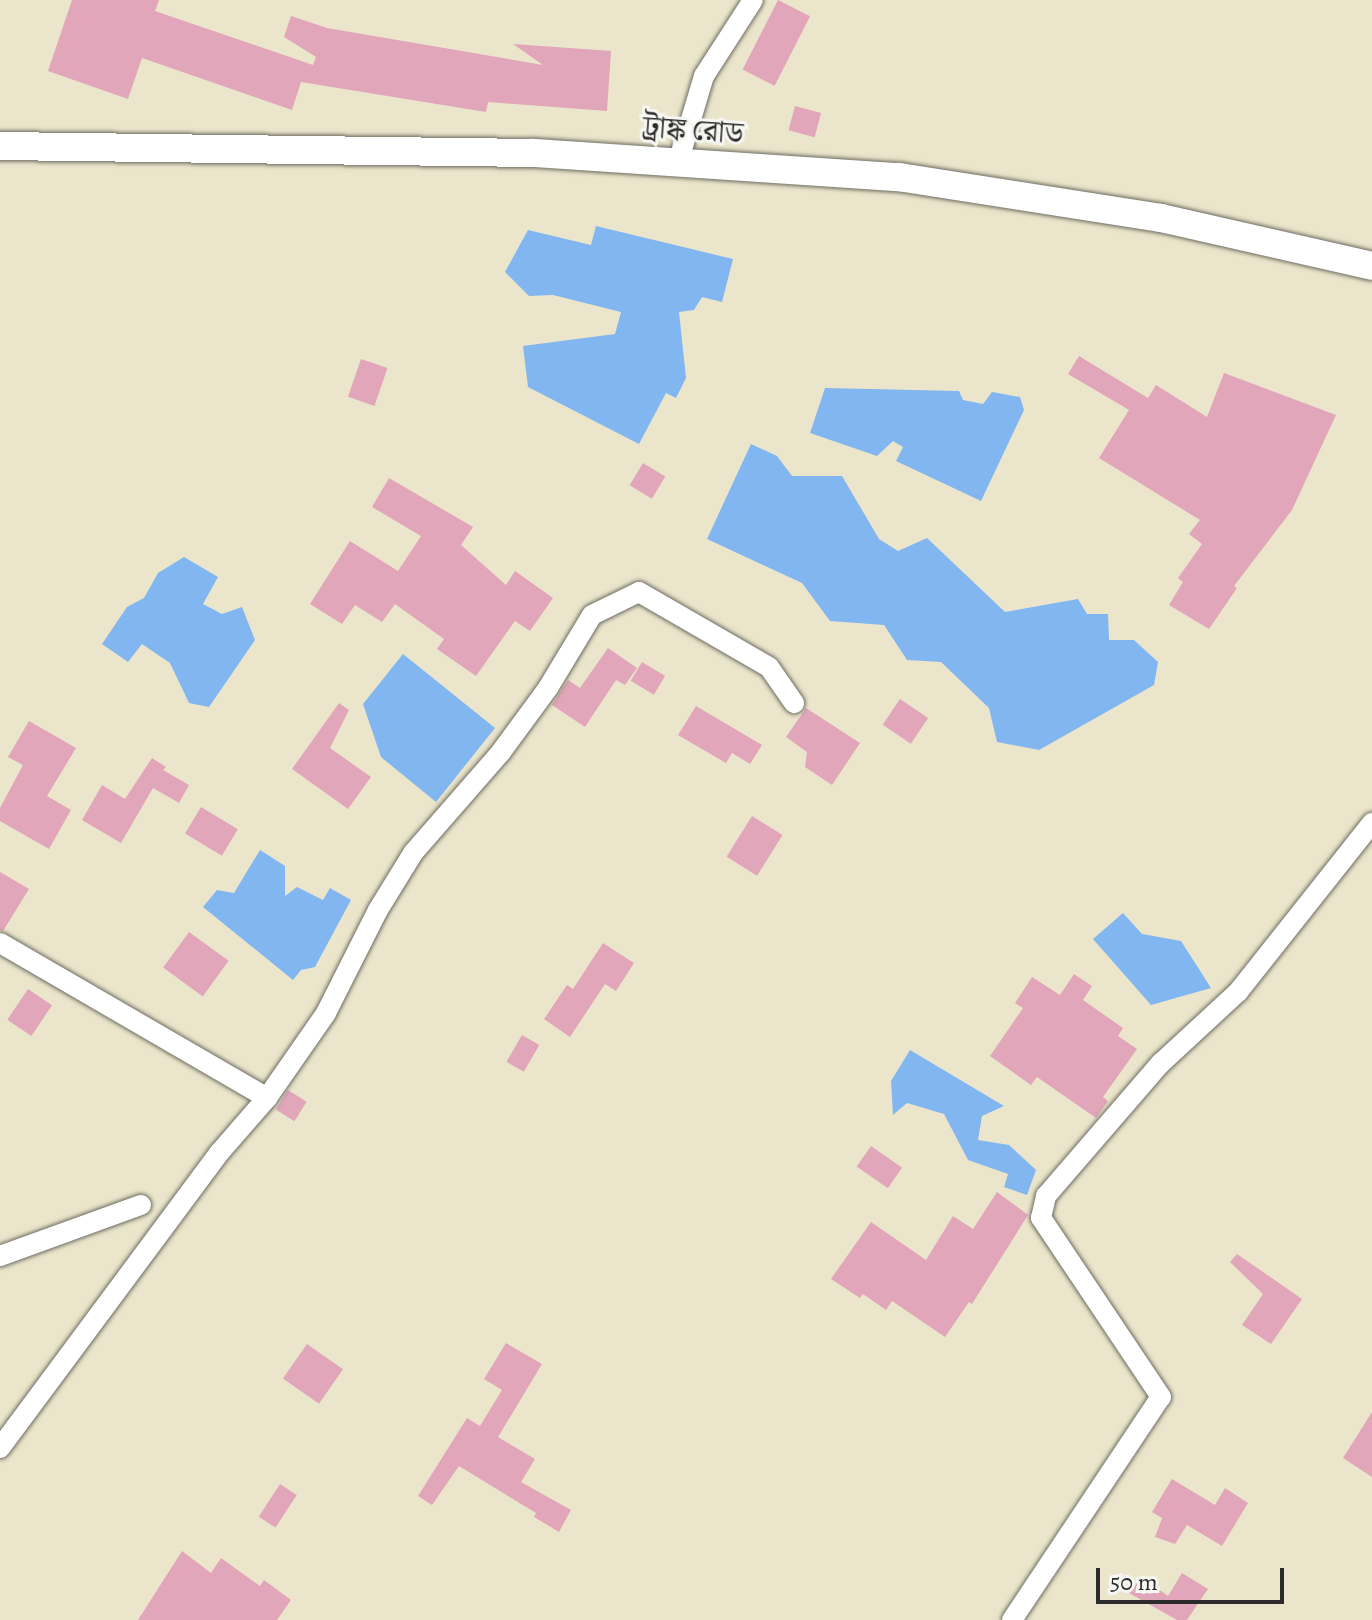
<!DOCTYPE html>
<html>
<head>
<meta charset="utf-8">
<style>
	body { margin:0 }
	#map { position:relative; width:1372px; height:1620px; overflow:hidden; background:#ebe6cb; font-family:Alegreya,"Noto Serif Bengali",serif }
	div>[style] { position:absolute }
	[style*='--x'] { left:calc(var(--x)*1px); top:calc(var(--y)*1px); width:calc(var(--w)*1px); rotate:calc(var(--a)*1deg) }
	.water>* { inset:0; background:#81b6f0 }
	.building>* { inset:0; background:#e1a6b9; transform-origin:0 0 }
	.roads { filter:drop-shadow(0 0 2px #6e6c63) drop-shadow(0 0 2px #6e6c63) }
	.minor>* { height:20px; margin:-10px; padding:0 10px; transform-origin:10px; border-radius:10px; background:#fff }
	.secondary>* { height:28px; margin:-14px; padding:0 14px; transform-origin:14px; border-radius:14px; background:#fff }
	span { translate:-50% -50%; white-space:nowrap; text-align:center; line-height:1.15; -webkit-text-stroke:6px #f6f6f2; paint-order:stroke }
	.street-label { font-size:30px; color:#2b2b2b }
	.scale { position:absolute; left:1096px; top:1568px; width:188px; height:36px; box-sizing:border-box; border:4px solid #2b2b2b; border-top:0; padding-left:10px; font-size:24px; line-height:28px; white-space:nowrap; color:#2b2b2b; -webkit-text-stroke:6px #f6f6f2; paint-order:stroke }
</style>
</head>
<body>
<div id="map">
	<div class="water">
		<div style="clip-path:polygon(596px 226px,733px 259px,722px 302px,702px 297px,694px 310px,679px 312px,686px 378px,676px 398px,666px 393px,639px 444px,528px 387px,523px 346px,615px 334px,621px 312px,553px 295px,529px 296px,505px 272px,528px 230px,591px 245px)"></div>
		<div style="clip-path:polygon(825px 388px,959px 391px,963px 400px,983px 404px,992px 392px,1020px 397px,1024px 410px,981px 501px,896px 461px,903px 447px,893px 441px,877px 456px,810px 433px)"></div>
		<div style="clip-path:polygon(751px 444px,777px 456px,792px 476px,842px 476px,879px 539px,898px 551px,927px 538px,1005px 612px,1078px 599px,1087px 614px,1108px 614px,1109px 640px,1134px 640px,1158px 662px,1154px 685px,1039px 750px,997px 742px,989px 708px,941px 662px,907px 660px,884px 625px,830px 621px,802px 583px,707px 539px)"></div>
		<div style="clip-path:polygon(184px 557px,218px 577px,203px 604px,222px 614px,242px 607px,255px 640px,209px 707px,189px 703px,170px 663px,142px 644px,128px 662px,102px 644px,127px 607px,144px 598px,158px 573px)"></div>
		<div style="clip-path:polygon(403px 654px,495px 728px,436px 802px,381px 757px,363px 704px)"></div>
		<div style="clip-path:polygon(260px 850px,285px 866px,285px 896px,297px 887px,323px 900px,330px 888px,351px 900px,315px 967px,301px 970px,293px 980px,203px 907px,217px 890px,234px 893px)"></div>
		<div style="clip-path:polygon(1123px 913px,1142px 934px,1181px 941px,1211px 988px,1151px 1005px,1093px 939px)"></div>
		<div style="clip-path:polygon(910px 1050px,1004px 1106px,982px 1116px,978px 1140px,1009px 1145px,1036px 1170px,1027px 1195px,1004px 1187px,1008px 1174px,968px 1160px,944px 1114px,907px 1103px,893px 1115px,891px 1081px)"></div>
	</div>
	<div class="building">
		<div style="clip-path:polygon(72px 0,159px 0,155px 11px,313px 65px,316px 57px,284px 37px,291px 16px,327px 28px,543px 65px,513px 44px,611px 51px,607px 111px,488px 102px,486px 112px,301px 82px,292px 110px,142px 58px,128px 99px,48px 71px)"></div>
		<div style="left:778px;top:0;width:36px;height:78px;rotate:27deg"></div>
		<div style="left:795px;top:106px;width:27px;height:25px;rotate:15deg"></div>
		<div style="clip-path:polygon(1079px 356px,1148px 398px,1156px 385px,1207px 417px,1224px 373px,1336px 415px,1292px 510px,1234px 586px,1237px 588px,1209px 629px,1169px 605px,1183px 582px,1178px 578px,1202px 544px,1189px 534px,1200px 520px,1099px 458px,1129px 410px,1068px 374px)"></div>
		<div style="left:361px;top:359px;width:28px;height:40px;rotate:19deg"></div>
		<div style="left:643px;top:463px;width:26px;height:26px;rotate:31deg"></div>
		<div style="clip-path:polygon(389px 478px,473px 527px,461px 545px,506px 585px,515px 571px,553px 598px,530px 631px,515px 621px,476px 676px,437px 649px,444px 639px,395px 604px,382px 622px,355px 605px,342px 624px,310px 604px,350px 541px,398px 571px,421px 536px,372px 507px)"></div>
		<div style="clip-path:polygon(608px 648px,637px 668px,625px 685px,616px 680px,585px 727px,552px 705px,568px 680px,580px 688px)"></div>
		<div style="left:642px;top:662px;width:27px;height:22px;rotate:31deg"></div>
		<div style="left:900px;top:699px;width:34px;height:31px;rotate:34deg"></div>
		<div style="clip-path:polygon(339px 703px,349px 710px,330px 748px,371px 777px,348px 809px,292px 769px)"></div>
		<div style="clip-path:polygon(696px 706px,762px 745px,750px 764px,732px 753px,726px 763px,678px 735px)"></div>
		<div style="clip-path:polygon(806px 708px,860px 743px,832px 785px,805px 767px,807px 752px,786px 737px)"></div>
		<div style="clip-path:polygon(29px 721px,76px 748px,47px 796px,71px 810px,49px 849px,0 821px,0 808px,23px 765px,8px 757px)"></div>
		<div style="clip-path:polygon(152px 758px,166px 767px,163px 770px,189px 785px,179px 803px,153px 788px,121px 843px,82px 820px,102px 785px,125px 799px)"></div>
		<div style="left:201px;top:807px;width:43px;height:31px;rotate:31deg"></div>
		<div style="left:752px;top:816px;width:36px;height:48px;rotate:32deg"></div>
		<div style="clip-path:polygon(0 872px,29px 889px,3px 931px,0 930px)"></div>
		<div style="left:189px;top:932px;width:49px;height:44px;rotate:36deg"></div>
		<div style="clip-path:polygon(603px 943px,634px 963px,616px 991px,605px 984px,570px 1037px,544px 1019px,567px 985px,573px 989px)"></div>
		<div style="clip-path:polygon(1074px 974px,1092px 986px,1083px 1000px,1123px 1028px,1118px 1036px,1137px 1049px,1103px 1097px,1108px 1101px,1096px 1118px,1037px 1077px,1031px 1085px,990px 1056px,1023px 1008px,1015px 1003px,1032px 977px,1060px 995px)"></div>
		<div style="left:28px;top:989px;width:29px;height:37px;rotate:34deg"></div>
		<div style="left:522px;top:1035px;width:20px;height:31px;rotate:30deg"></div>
		<div style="left:288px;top:1090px;width:22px;height:23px;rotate:32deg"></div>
		<div style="left:871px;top:1146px;width:38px;height:25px;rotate:35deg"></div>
		<div style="clip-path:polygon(997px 1192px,1028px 1215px,972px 1304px,969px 1302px,945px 1337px,892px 1301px,886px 1310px,863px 1294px,860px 1298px,831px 1279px,871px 1222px,926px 1260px,953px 1216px,973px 1229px)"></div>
		<div style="clip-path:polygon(1237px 1254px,1302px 1299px,1271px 1344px,1242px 1325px,1263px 1294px,1230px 1262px)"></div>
		<div style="clip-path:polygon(506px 1343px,542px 1364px,498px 1437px,535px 1459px,521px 1482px,571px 1510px,559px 1532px,534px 1517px,536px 1513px,459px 1466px,432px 1505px,418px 1496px,467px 1418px,480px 1426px,502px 1390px,484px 1379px)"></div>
		<div style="left:307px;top:1344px;width:44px;height:42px;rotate:35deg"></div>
		<div style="clip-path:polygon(1372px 1412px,1372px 1477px,1343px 1458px)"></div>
		<div style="clip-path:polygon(1172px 1479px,1215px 1505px,1225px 1488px,1248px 1503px,1222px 1546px,1187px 1525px,1175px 1544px,1155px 1537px,1162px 1518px,1152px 1512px)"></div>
		<div style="left:280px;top:1484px;width:20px;height:39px;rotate:33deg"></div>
		<div style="clip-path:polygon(182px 1551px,211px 1573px,221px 1558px,260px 1586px,264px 1580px,291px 1600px,277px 1620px,138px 1620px)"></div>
		<div style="clip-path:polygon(1182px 1573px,1208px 1589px,1187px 1620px,1177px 1620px,1129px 1593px,1142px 1577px,1168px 1596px)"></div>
	</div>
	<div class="roads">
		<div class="minor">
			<div style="--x:678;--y:163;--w:91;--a:-73.4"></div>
			<div style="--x:704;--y:76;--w:90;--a:-57.2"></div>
			<div style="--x:0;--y:943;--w:309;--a:30.1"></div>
			<div style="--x:0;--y:1256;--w:150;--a:-19.9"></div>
			<div style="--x:0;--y:1448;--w:369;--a:-53.4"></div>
			<div style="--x:220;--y:1152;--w:72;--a:-49"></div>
			<div style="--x:267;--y:1098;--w:103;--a:-55.2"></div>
			<div style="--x:326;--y:1013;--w:115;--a:-63.2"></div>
			<div style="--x:378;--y:910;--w:67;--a:-58.4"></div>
			<div style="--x:413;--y:853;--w:134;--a:-48.9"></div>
			<div style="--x:501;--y:752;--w:79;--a:-53.7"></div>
			<div style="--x:548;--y:688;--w:85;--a:-58.9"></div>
			<div style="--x:592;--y:615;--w:52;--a:-26.1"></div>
			<div style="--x:639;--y:592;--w:150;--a:30"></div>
			<div style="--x:769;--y:667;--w:44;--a:55.2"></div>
			<div style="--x:1012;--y:1620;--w:268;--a:-56.3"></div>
			<div style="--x:1161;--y:1397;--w:216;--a:-123.8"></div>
			<div style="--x:1041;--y:1218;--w:23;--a:-77"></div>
			<div style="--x:1046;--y:1196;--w:176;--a:-49.2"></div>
			<div style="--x:1161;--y:1063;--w:105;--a:-42.7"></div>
			<div style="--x:1238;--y:992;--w:216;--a:-51.6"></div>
		</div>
		<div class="secondary">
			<div style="--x:0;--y:146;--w:534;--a:0.75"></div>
			<div style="--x:534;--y:153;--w:366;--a:3.8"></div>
			<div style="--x:899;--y:177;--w:265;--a:8.9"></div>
			<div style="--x:1161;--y:218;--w:216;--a:12.8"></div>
		</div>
	</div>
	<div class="street-label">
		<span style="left:693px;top:130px;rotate:4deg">ট্রাঙ্ক রোড</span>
	</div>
	<div class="scale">50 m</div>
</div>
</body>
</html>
